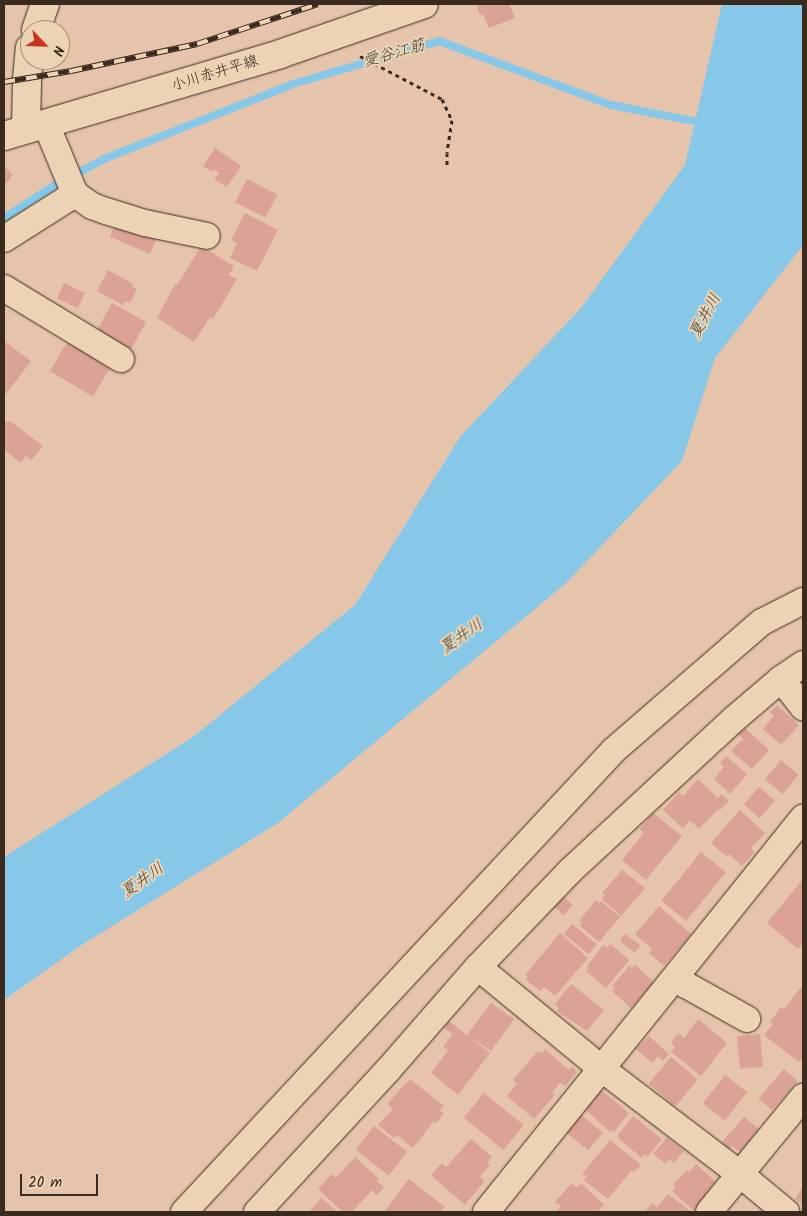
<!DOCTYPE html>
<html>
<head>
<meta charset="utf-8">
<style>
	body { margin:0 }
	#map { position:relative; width:807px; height:1216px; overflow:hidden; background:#e6c4ab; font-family:Kalam,"Klee One",sans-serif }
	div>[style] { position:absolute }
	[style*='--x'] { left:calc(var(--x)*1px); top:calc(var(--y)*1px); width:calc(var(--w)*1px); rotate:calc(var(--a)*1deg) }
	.water>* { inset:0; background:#87c8e8 }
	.stream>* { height:8px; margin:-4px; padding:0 4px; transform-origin:4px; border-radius:4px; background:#87c8e8 }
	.building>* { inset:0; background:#dba296; transform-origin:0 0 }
	.path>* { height:3px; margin-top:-1.5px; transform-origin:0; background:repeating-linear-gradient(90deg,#3b2a1e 0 4px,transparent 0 8px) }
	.roads { filter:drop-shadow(0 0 1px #3b2a1e) drop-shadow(0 0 1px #3b2a1e) }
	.street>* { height:26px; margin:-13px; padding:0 13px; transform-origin:13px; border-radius:13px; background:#ebd3b4 }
	.secondary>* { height:28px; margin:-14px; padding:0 14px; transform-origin:14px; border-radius:14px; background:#ebd3b4 }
	.rail>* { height:5.5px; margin-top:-2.75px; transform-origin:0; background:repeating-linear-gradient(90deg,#ebd3b4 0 11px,#3b2a1e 0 22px); box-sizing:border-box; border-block:1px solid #3b2a1e }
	span { translate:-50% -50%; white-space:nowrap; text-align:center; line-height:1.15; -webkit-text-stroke:4px #ebd3b4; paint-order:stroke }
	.street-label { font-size:15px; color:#3b2a1e }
	.water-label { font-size:16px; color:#46423c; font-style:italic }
	.frame { position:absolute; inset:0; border:5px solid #3b2a1e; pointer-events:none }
	.north { position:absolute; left:20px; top:20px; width:50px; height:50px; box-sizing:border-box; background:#ebd3b4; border:1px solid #a58f78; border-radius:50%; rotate:114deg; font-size:14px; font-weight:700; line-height:20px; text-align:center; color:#3b2a1e }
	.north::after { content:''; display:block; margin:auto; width:18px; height:22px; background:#c8321e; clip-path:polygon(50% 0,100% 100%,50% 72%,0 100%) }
	.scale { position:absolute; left:20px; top:1174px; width:78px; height:22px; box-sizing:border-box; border:2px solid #3b2a1e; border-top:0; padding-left:6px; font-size:15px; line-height:18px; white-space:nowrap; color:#3b2a1e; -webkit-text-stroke:4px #ebd3b4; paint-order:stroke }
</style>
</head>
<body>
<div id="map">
	<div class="water">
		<div style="clip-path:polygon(722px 4px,803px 4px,803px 245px,715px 358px,682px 461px,565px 584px,278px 823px,80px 946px,4px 1000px,4px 857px,193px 737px,355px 605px,460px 437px,581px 308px,685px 165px)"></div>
	</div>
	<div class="stream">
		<div style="--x:4;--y:218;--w:61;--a:-32.9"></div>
		<div style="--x:55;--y:185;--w:55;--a:-28"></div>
		<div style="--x:104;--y:159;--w:203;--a:-21.6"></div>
		<div style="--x:293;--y:84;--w:152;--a:-16.4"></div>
		<div style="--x:439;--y:41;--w:184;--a:20.4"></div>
		<div style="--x:611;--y:105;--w:95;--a:11"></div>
	</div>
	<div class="building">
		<div style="clip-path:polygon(476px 4px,509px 4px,515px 18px,489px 28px,483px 14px,480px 15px)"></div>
		<div style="clip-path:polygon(215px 148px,241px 166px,227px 187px,214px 179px,219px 173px,214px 169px,212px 172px,203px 166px)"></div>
		<div style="clip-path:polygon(4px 166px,13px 175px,4px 185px)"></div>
		<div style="left:247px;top:179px;width:34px;height:26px;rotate:27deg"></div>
		<div style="clip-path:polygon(245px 213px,278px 230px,257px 271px,230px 258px,237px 243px,231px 240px)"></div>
		<div style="left:116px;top:222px;width:44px;height:16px;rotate:23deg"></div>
		<div style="clip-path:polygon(201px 246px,234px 266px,229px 275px,237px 279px,213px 319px,210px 317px,194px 342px,157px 318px,175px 284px,177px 285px)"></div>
		<div style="clip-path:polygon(108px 270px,133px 284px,132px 287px,137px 289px,130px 303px,125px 301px,123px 305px,97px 291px)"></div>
		<div style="left:64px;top:283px;width:23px;height:17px;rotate:25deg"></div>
		<div style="left:112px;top:303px;width:39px;height:31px;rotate:29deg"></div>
		<div style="clip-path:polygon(4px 341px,31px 361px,6px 394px,4px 392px)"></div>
		<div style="left:68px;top:341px;width:50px;height:35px;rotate:31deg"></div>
		<div style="clip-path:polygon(4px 420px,8px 423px,10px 421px,43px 446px,31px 460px,26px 456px,21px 463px,6px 451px,4px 454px)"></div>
		<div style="clip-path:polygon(777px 705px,799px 725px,781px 745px,763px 729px,774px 716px,770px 712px)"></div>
		<div style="clip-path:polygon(744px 727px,769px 750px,752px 769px,731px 751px,743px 739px,738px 734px)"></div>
		<div style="clip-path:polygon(726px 756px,747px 774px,730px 794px,714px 779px,724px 767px,720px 763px)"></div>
		<div style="left:781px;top:760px;width:23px;height:25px;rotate:40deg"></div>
		<div style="clip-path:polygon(698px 779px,718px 798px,721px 794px,729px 801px,720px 810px,718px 809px,699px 829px,690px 820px,683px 828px,663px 810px,679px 792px,683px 796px)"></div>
		<div style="left:759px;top:787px;width:21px;height:23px;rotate:41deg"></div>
		<div style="clip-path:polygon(740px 810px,765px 833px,751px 848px,755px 852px,742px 866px,729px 854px,727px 857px,711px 843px)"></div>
		<div style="clip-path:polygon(653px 813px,682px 836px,646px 880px,622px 860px,644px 833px,640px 829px)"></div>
		<div style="left:701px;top:852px;width:32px;height:63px;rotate:39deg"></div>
		<div style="clip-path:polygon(622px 870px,645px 888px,621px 916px,602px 899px,605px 895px,602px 893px)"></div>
		<div style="clip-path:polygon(803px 879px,803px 943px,798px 949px,767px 923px)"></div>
		<div style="left:563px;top:896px;width:13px;height:14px;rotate:42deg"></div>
		<div style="clip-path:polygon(596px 900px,599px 903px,601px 901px,620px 917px,599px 942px,580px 926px,582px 923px,579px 921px)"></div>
		<div style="clip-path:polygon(659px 906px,691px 934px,664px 966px,649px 953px,652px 949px,635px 934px)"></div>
		<div style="left:572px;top:924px;width:32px;height:13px;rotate:39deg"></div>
		<div style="clip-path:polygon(560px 933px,588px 958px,555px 996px,544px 987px,540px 991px,526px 980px,528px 977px,525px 975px)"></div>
		<div style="left:625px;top:934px;width:19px;height:9px;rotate:36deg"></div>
		<div style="clip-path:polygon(610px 944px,629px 960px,606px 988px,586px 971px,589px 968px,587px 966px,603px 945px,607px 948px)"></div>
		<div style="clip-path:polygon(635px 965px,654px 982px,631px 1008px,612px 991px,615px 988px,612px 986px,629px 966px,632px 968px)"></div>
		<div style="clip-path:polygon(571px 984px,604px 1010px,587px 1031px,557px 1011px,559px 1008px,555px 1004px)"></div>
		<div style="clip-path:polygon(802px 986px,803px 988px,803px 1063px,800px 1060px,799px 1062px,764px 1035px,773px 1024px,770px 1022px,781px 1007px,784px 1009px)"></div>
		<div style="clip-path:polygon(491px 1003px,514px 1019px,491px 1051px,470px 1037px,490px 1053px,458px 1095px,431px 1073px,448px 1050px,443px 1047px,453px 1034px,444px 1028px,449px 1021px,467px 1035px)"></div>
		<div style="clip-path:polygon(698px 1019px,727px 1043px,701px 1076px,671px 1052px,675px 1047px,671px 1043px,678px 1033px,684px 1038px)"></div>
		<div style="left:760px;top:1034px;width:33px;height:23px;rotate:85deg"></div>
		<div style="clip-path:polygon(649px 1036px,669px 1054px,663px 1061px,658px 1056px,652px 1063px,636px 1049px)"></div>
		<div style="clip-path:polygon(545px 1049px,569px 1070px,572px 1067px,577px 1072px,565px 1086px,560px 1083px,552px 1093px,555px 1095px,534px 1119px,507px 1096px,517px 1084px,513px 1080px,538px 1051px,541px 1053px)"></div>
		<div style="left:671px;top:1057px;width:35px;height:35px;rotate:40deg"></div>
		<div style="left:784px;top:1069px;width:18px;height:39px;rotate:41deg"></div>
		<div style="left:725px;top:1075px;width:28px;height:36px;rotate:38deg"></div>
		<div style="clip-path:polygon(410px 1079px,444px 1106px,440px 1111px,444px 1113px,436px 1123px,434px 1121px,413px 1148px,397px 1135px,394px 1138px,378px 1125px,393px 1109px,387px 1104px)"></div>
		<div style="clip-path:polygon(601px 1090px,629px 1113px,614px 1132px,612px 1130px,610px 1132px,585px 1109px)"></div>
		<div style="left:484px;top:1093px;width:51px;height:32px;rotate:39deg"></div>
		<div style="left:581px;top:1115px;width:28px;height:23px;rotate:39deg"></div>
		<div style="clip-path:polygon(633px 1116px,662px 1139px,647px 1157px,645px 1154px,642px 1158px,619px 1139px,618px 1135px)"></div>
		<div style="clip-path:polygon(744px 1117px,759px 1129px,740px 1152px,732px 1146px,728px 1152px,720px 1144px)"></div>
		<div style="left:374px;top:1126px;width:42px;height:30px;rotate:38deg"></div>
		<div style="clip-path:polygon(667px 1137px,684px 1151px,674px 1163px,669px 1159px,666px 1164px,653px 1154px)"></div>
		<div style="clip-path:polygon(471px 1139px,492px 1157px,487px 1162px,490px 1165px,480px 1176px,485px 1181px,465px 1205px,431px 1175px,442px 1163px,446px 1167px)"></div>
		<div style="clip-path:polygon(610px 1140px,641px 1165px,634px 1172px,632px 1170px,608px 1199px,584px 1180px,587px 1177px,582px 1174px)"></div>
		<div style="clip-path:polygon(355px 1157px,379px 1179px,377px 1181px,384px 1187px,377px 1195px,372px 1190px,352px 1212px,343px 1212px,318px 1189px,332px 1174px,336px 1178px)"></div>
		<div style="clip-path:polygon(696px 1164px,716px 1182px,709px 1190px,712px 1193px,694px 1211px,672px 1191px,676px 1187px,673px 1185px,687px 1170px,689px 1172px)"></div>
		<div style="clip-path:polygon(409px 1179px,445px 1207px,440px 1212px,384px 1212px)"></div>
		<div style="clip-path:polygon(572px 1183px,577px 1187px,581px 1183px,604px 1205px,597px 1212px,556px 1212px,561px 1206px,555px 1202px)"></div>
		<div style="clip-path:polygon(803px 1187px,803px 1205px,795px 1199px)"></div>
		<div style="clip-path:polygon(668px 1194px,691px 1212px,645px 1212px,652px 1203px,657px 1207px)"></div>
		<div style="clip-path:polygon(321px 1198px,338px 1212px,309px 1212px)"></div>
	</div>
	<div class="path">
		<div style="--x:360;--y:56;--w:93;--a:27.7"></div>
		<div style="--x:442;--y:99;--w:23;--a:65"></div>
		<div style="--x:452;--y:120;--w:33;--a:99"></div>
		<div style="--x:447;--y:153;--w:12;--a:90"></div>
	</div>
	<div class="roads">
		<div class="street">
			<div style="--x:46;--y:124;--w:76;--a:67.5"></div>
			<div style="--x:75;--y:194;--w:21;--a:35"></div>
			<div style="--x:92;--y:206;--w:15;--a:20"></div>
			<div style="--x:106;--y:211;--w:41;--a:17.1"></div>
			<div style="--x:145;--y:223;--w:63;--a:11.8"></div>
			<div style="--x:4;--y:239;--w:84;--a:-32.4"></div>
			<div style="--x:4;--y:288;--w:137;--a:31.3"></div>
			<div style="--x:781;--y:679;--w:36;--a:52"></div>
			<div style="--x:478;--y:967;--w:161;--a:39.4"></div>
			<div style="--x:602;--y:1069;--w:173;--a:37.3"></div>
			<div style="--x:740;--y:1174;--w:60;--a:39.6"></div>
			<div style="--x:677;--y:976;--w:13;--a:45"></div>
			<div style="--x:686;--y:985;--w:70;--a:29.1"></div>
			<div style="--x:184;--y:1212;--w:631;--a:-47.05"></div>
			<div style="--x:614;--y:750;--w:196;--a:-40.9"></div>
			<div style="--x:762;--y:622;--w:46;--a:-27.1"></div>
			<div style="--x:257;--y:1212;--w:193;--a:-47.3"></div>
			<div style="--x:388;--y:1070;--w:137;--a:-48.9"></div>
			<div style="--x:478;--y:967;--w:133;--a:-46.2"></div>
			<div style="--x:570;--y:871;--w:222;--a:-42.8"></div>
			<div style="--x:733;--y:720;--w:63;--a:-40.5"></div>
			<div style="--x:781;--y:679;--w:27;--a:-34"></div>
			<div style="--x:486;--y:1212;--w:506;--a:-51.18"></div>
			<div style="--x:709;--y:1212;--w:149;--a:-50.7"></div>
		</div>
		<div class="secondary">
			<div style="--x:36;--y:30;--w:28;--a:-71"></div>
			<div style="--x:26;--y:129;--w:49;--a:-88.8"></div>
			<div style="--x:27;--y:80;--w:32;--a:-85"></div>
			<div style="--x:4;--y:136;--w:288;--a:-16.5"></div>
			<div style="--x:280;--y:54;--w:152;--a:-19.1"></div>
		</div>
	</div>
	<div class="rail">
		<div style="--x:4;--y:82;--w:68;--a:-9.3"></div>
		<div style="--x:71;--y:71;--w:129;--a:-12.1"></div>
		<div style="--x:197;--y:44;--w:127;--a:-18.3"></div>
	</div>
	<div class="street-label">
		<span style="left:215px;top:74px;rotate:-17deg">小川赤井平線</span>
	</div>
	<div class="water-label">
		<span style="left:394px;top:54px;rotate:-16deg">愛谷江筋</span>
		<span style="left:706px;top:316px;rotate:-62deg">夏井川</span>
		<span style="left:462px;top:637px;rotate:-35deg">夏井川</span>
		<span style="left:143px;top:881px;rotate:-35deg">夏井川</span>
	</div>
	<div class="frame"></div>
	<div class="north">N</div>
	<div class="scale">20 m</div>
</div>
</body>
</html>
